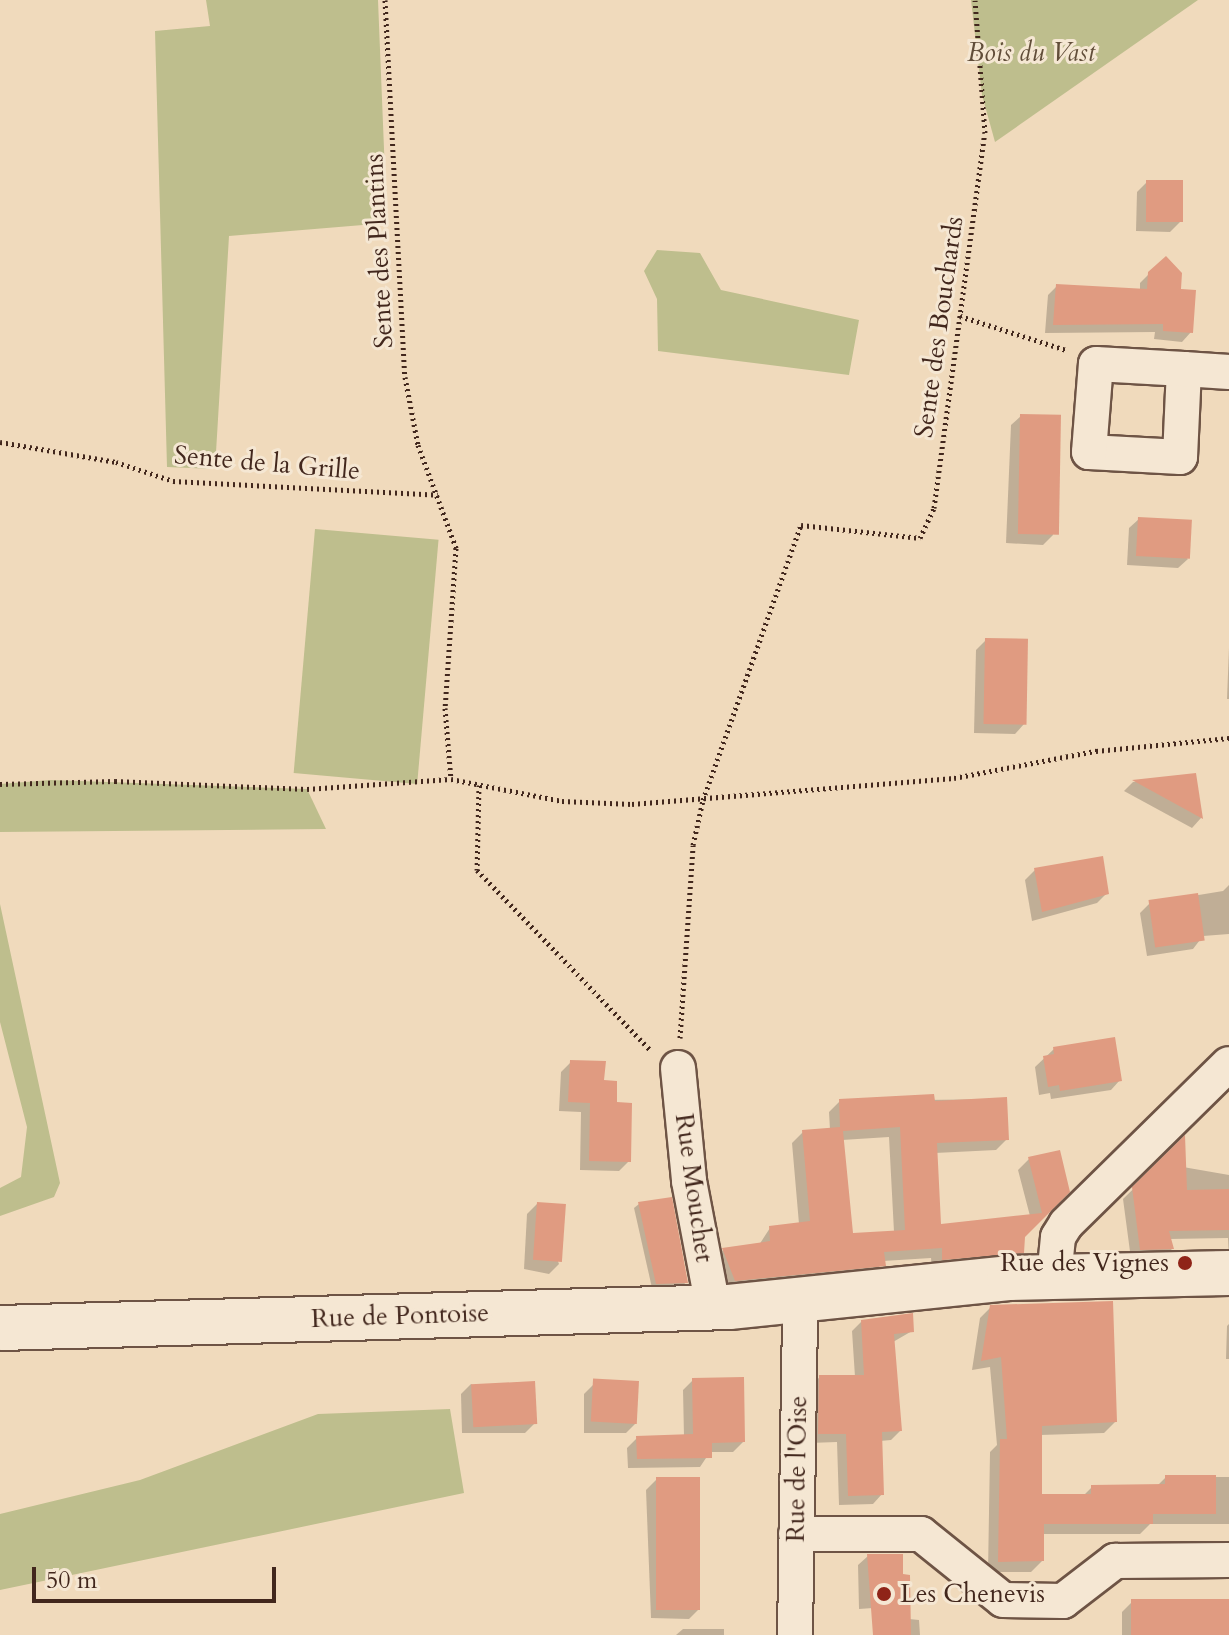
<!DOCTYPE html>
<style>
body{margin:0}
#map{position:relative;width:1229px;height:1635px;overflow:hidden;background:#f0dabc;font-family:Cardo,serif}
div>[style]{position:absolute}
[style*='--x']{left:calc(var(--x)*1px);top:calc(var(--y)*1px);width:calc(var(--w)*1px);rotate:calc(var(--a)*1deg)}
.green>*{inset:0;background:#bebe8d;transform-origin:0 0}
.shadow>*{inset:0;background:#0003}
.building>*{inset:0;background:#e09b81;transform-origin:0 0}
.path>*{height:5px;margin-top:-2.5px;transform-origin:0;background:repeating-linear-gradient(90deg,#42271d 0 2px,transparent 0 6px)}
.roads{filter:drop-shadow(2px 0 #6e5445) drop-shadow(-2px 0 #6e5445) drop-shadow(0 2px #6e5445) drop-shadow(0 -2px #6e5445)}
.street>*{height:34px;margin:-17px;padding:0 17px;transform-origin:17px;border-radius:17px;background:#f5e7d3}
.secondary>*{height:44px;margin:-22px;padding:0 22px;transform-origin:22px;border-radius:22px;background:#f5e7d3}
.dots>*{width:22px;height:22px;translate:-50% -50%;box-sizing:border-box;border:4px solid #f5e7d3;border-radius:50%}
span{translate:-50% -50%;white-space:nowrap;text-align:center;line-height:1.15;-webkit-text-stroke:6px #f5e7d3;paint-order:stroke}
.park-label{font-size:26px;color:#614d39;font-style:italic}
.street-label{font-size:26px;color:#42271d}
.poi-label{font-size:26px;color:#42271d}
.right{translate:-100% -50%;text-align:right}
.left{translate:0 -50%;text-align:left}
.scale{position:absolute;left:32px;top:1567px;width:244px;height:36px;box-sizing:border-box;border:4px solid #42271d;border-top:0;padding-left:10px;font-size:24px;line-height:28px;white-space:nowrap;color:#42271d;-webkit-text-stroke:6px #f5e7d3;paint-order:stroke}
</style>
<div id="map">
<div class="green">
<div style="clip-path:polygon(206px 0,378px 0,387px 223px,229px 236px,215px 469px,167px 467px,155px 31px,210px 26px)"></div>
<div style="clip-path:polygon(971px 0,1198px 0,995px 142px,982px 95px)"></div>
<div style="clip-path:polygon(657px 250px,700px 253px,721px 290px,859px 320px,849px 375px,658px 351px,657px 299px,644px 271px)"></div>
<div style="left:315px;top:529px;width:124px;height:245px;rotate:5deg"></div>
<div style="clip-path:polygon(51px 780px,307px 789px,326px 829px,0 832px,0 784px)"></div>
<div style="clip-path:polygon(0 904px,60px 1183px,54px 1197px,0 1216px,0 1188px,21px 1177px,27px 1127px,0 1022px)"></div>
<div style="clip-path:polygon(450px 1409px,464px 1493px,0 1590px,0 1514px,140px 1480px,318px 1414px)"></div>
</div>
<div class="shadow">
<div style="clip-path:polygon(1147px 182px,1180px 222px,1170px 232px,1136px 231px,1137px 192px)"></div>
<div style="clip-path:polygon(1165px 258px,1191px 332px,1182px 342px,1154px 339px,1155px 332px,1045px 333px,1048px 295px,1057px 286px,1140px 291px,1140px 283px)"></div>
<div style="clip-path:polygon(1021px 416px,1053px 535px,1043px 545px,1006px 543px,1011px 425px)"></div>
<div style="clip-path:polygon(1139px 519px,1188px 559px,1178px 568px,1127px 565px,1129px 528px)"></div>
<div style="clip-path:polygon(986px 640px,1024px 724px,1015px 734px,974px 733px,976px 650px)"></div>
<div style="clip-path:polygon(1229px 648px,1229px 699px,1227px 699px)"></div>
<div style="clip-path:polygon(1195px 775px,1201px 818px,1192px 828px,1124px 791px,1133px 782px)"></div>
<div style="clip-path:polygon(1035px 870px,1107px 893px,1097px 903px,1032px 921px,1025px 880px)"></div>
<div style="clip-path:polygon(1229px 885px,1229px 934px,1203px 936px,1193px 949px,1147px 956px,1140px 913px,1150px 903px,1223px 891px)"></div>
<div style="clip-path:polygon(1054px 1049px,1120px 1080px,1111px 1090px,1051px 1099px,1050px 1093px,1039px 1095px,1035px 1067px)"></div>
<div style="clip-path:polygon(571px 1062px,601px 1082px,615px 1104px,629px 1161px,619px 1171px,580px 1170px,581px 1112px,559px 1111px,561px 1072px)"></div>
<div style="clip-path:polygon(evenodd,1005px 1099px,1007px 1139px,996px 1150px,935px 1153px,939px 1226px,1030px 1216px,1018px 1170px,1029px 1159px,1068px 1192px,1023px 1237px,1022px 1252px,1011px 1263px,932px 1270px,931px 1258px,883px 1261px,873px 1276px,724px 1291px,712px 1261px,723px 1250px,759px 1245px,770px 1228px,799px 1224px,792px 1143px,803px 1132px,830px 1130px,829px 1112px,840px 1101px,1005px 1099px,889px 1137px,894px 1232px,851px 1235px,842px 1140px,889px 1137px)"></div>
<div style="clip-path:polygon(1160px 1163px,1229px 1175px,1229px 1260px,1228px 1238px,1169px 1239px,1172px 1249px,1162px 1258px,1131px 1259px,1123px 1199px)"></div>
<div style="clip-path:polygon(537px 1204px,559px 1264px,549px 1274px,524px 1269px,527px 1214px)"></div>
<div style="clip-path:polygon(639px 1204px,686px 1282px,682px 1287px,652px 1288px,634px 1208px)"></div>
<div style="clip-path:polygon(991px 1307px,1115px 1422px,1104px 1433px,1040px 1435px,1040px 1496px,1083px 1496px,1092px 1487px,1157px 1486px,1166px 1477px,1229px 1477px,1229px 1524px,1150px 1524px,1140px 1534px,1042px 1534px,1042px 1561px,1031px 1572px,988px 1572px,990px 1452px,997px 1445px,990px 1367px,972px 1370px,980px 1318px)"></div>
<div style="clip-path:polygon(862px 1321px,912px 1331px,893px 1342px,900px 1431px,891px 1440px,880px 1441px,882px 1494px,873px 1504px,839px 1505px,837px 1442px,809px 1443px,810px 1386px,820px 1377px,855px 1377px,852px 1331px)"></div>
<div style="clip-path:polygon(1229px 1324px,1229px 1359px,1226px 1359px,1227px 1326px)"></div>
<div style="clip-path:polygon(693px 1380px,743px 1442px,733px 1452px,710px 1452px,700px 1467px,628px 1468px,627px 1448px,637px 1438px,684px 1437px,683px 1390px)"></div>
<div style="clip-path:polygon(471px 1384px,535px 1423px,525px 1433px,462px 1433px,461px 1394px)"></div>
<div style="clip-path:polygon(594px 1384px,636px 1423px,626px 1433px,584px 1433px,584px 1394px)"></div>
<div style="clip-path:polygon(656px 1480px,699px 1609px,689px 1619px,651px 1618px,646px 1490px)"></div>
<div style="clip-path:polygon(868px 1556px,901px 1576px,909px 1619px,919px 1620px,920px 1635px,875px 1635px,873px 1608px,859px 1609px,858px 1565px)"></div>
<div style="clip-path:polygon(1229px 1601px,1229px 1635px,1122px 1635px,1122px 1612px,1132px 1602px)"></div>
<div style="clip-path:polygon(683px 1629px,724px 1629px,724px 1635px,676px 1635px)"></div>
</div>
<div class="building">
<div style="left:1146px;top:180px;width:37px;height:42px"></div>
<div style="clip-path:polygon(1166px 256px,1182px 273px,1181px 289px,1196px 290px,1193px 333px,1163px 331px,1163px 324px,1053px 325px,1056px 284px,1147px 289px,1148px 272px)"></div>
<div style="left:1020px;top:414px;width:41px;height:120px;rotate:1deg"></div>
<div style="left:1138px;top:517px;width:54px;height:39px;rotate:3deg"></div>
<div style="left:985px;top:638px;width:43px;height:86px;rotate:1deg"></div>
<div style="clip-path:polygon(1196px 773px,1203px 819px,1132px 780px)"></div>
<div style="clip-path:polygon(1103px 856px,1109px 894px,1042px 912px,1034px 868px)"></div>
<div style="left:1198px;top:893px;width:48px;height:50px;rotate:82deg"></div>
<div style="clip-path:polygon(1115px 1037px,1122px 1081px,1060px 1091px,1059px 1085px,1048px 1087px,1043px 1056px,1054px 1054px,1053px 1047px)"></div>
<div style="clip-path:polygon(570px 1060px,606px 1061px,604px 1080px,617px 1081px,617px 1102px,632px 1103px,631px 1162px,589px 1161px,590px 1103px,568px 1102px)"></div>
<div style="clip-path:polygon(evenodd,934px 1094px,935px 1101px,1007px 1097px,1009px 1140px,937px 1143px,941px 1224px,1042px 1213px,1028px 1157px,1060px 1150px,1070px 1192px,1025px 1237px,1024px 1253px,942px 1260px,942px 1248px,884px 1252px,886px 1266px,735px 1281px,722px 1248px,770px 1241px,769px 1226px,810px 1221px,802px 1130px,840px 1127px,839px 1099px,934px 1094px,900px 1127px,905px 1230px,853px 1233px,843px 1131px,900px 1127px)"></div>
<div style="clip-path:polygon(1185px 1135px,1187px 1190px,1229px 1189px,1229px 1230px,1169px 1231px,1174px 1249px,1140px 1250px,1132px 1187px)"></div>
<div style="clip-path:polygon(672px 1197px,688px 1283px,656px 1284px,638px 1202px)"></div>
<div style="left:537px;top:1202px;width:29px;height:58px;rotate:4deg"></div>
<div style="clip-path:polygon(1113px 1301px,1117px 1422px,1042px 1426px,1042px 1494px,1091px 1494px,1091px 1485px,1165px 1484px,1165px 1475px,1216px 1475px,1216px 1514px,1153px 1514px,1153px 1524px,1044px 1524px,1044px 1561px,998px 1562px,1000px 1439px,1007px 1439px,1001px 1357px,981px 1361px,990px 1305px)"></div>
<div style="clip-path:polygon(913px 1313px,914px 1332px,894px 1334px,902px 1431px,882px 1432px,884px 1495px,848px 1496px,846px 1434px,818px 1434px,819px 1375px,864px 1375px,861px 1320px)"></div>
<div style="clip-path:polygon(744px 1377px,745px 1442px,712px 1443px,712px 1458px,637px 1459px,636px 1436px,693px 1434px,692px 1378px)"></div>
<div style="left:535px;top:1381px;width:43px;height:64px;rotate:87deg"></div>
<div style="left:639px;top:1381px;width:43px;height:46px;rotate:93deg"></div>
<div style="left:700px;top:1477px;width:133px;height:44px;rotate:90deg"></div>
<div style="clip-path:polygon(867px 1554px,903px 1554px,903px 1574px,910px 1575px,911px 1635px,873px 1635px)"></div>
<div style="left:1229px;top:1599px;width:36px;height:98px;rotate:90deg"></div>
</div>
<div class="path">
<div style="--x:385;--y:0;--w:378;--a:87"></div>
<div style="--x:405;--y:377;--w:69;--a:79.2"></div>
<div style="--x:418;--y:445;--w:110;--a:69.7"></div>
<div style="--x:456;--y:548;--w:160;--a:93.9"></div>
<div style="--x:445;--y:708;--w:71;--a:85.2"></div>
<div style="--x:960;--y:316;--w:111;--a:17.8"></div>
<div style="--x:0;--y:442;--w:118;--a:9.8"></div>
<div style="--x:116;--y:462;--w:60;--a:18.4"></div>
<div style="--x:173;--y:481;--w:265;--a:3"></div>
<div style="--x:0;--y:784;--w:115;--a:-1.5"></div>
<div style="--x:115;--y:781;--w:192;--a:2.4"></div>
<div style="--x:307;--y:789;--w:144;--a:-4"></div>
<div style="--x:451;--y:779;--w:113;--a:11.2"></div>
<div style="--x:562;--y:801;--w:70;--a:2.5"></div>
<div style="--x:632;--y:804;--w:323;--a:-4.6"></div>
<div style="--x:954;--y:778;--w:145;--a:-10.8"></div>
<div style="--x:1096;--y:751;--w:134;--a:-5.6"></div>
<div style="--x:479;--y:785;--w:85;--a:91.3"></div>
<div style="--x:477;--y:870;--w:251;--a:46.1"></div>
<div style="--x:680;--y:1038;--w:193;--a:-86.1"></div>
<div style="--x:693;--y:845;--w:46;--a:-77.5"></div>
<div style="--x:703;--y:800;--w:292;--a:-70.4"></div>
<div style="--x:801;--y:525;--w:120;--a:6.2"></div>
<div style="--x:920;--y:538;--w:33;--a:-65"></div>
<div style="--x:934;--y:508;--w:378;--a:-82.3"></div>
<div style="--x:985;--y:133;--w:133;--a:-94.3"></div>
</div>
<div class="roads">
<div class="street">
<div style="--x:1184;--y:369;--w:88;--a:92.6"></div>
<div style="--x:1180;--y:457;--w:91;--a:-176.9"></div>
<div style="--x:1089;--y:452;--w:88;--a:-85.5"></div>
<div style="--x:1096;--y:364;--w:88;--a:3.3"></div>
<div style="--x:1184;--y:369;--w:45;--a:3.8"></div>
<div style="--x:678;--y:1068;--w:114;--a:84.4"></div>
<div style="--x:689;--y:1181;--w:128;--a:79.2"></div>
<div style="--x:1054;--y:1278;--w:41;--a:-84.4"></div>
<div style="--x:1058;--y:1237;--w:15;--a:-58"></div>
<div style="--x:1066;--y:1224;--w:228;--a:-44.5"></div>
<div style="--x:796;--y:1534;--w:125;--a:0"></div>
<div style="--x:921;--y:1534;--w:105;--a:38.8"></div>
<div style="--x:1003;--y:1600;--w:60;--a:1"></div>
<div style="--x:1063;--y:1601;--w:66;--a:-37.6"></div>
<div style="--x:1115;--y:1561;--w:114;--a:-0.5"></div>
<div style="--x:795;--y:1635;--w:332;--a:-89.1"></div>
</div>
<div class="secondary">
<div style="--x:0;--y:1328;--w:729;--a:-1.65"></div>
<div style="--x:729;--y:1307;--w:281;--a:-5.9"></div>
<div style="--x:1009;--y:1278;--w:220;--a:-1.3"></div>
</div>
</div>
<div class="dots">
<div style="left:1185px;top:1263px;background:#8f2418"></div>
<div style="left:884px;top:1594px;background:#8f2418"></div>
</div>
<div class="park-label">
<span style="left:1031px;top:53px">Bois du Vast</span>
</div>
<div class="street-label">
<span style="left:379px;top:251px;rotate:-93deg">Sente des Plantins</span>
<span style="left:939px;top:327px;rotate:-82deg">Sente des Bouchards</span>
<span style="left:267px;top:463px;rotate:5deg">Sente de la Grille</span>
<span style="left:694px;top:1188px;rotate:82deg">Rue Mouchet</span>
<span style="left:400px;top:1316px;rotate:-2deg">Rue de Pontoise</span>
<span style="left:797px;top:1469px;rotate:-89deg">Rue de l'Oise</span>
</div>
<div class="poi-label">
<span class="right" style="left:1169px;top:1263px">Rue des Vignes</span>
<span class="left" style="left:900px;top:1594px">Les Chenevis</span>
</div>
<div class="scale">50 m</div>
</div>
